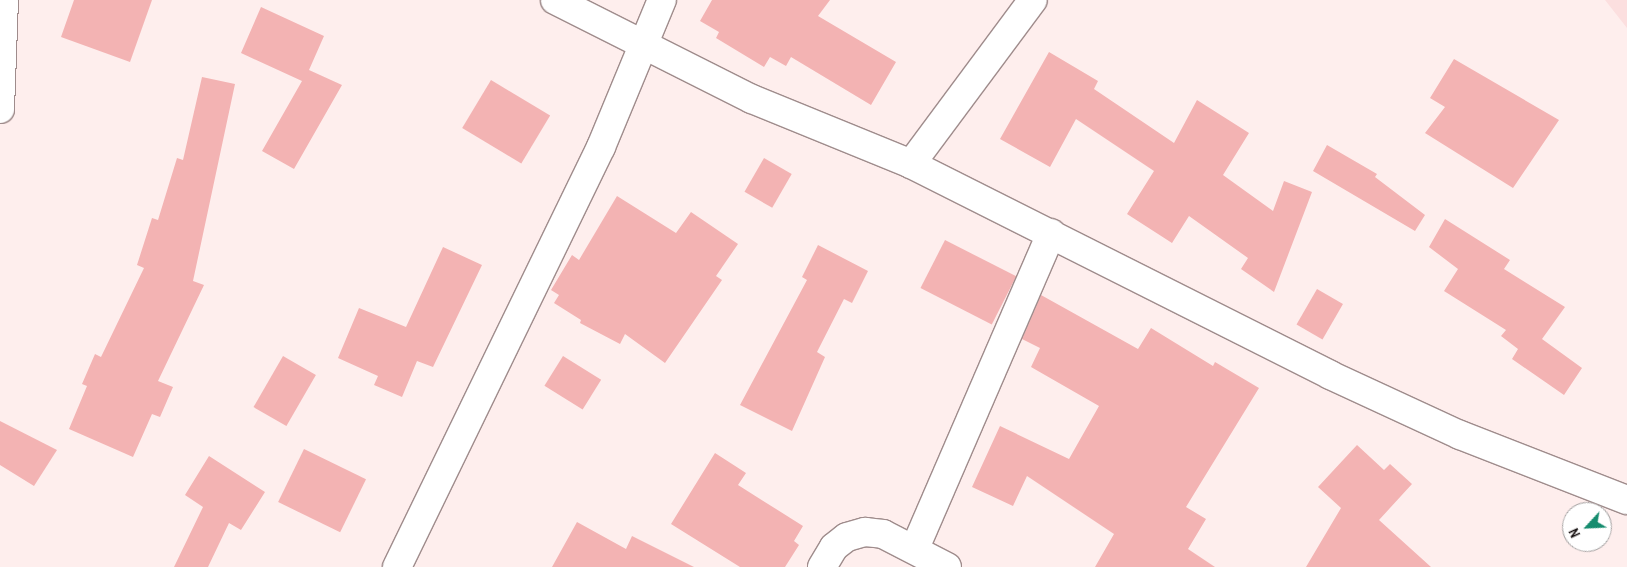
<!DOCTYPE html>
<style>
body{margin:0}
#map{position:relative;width:1627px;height:567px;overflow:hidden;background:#feeeed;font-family:"Archivo Narrow",sans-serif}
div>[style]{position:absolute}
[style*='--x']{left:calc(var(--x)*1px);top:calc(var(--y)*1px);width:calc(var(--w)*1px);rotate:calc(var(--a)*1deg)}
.built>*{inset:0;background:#fcdfdf}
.building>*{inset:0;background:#f3b3b3;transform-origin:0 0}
.roads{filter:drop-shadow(1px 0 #9f8c8c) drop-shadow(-1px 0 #9f8c8c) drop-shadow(0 1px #9f8c8c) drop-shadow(0 -1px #9f8c8c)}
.street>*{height:28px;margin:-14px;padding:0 14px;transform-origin:14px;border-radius:14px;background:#fff}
span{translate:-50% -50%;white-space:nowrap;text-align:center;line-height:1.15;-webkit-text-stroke:4.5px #fff;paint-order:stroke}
.north{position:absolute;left:1562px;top:502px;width:50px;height:50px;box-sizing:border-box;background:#fff;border:1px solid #a3a0a0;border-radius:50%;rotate:245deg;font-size:14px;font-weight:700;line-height:20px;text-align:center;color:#181212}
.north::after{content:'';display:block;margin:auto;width:18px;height:22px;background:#158c6e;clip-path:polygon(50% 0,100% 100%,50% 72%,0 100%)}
</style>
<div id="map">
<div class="built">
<div style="clip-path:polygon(1605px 0,1627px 0,1627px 28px)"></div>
</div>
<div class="building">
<div style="clip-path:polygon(74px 0,152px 0,130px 62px,61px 37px)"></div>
<div style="clip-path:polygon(712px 0,830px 0,818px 16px,896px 62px,871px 105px,791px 57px,786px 66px,770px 57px,764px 67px,716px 38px,719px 32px,700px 21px)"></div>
<div style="clip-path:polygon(261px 7px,324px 36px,309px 70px,342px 85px,294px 169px,262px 151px,302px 81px,241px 53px)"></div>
<div style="clip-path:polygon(1049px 52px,1098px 81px,1094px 89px,1174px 143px,1197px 100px,1249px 133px,1223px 175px,1273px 211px,1284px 181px,1312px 192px,1274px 292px,1241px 269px,1248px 258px,1189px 216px,1172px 243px,1127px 214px,1154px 171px,1076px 119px,1050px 167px,1000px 139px)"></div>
<div style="clip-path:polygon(1454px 59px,1559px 120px,1513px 188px,1425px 133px,1445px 107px,1430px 98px)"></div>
<div style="clip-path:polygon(202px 77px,235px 84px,193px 281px,204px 285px,158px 381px,173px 387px,160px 417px,152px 414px,133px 457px,69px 429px,87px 386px,82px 384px,95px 354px,101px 357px,144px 268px,137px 265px,152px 218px,158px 220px,177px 158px,183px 160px)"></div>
<div style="left:491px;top:80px;width:69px;height:56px;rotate:31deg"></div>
<div style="clip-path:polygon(1327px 145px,1377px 174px,1375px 177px,1425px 215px,1415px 231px,1313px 171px)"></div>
<div style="left:764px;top:158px;width:32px;height:39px;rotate:30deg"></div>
<div style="clip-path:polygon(617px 196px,676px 233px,691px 212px,738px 244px,716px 276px,722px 280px,665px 363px,625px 334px,620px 344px,580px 323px,581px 320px,554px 303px,559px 295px,551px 290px,572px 255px,579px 260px)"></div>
<div style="clip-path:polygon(1445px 219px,1510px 260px,1504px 269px,1565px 307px,1542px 339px,1582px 368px,1564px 395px,1512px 359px,1518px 349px,1501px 336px,1506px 330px,1444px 291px,1458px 269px,1429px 247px)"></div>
<div style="left:945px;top:240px;width:80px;height:54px;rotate:27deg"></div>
<div style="clip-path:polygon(818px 245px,868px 271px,852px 303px,844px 299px,817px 352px,825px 357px,792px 431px,740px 405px,807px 280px,802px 277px)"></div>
<div style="clip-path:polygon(443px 247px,482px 265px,433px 367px,417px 361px,402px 397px,374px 385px,378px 376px,338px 358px,359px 308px,406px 327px)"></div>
<div style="left:1317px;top:289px;width:30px;height:41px;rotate:30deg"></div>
<div style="clip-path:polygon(1041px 295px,1138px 349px,1151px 328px,1213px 366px,1215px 362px,1259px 388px,1186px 507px,1206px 519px,1188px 549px,1215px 567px,1095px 567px,1114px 534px,1027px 476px,1013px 506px,972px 487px,1000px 426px,1069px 459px,1099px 406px,1031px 367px,1040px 348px,1022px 339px)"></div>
<div style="left:283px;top:356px;width:38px;height:59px;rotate:30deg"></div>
<div style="left:563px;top:356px;width:45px;height:35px;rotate:32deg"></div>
<div style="clip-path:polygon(0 421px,57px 450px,34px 486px,0 465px)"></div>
<div style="clip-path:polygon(1357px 445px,1384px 470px,1390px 464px,1412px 484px,1379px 520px,1431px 567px,1306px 567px,1341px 508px,1318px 487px)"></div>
<div style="left:304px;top:449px;width:69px;height:59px;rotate:26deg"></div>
<div style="clip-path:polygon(715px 453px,746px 473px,738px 485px,803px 526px,794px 541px,799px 545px,785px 567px,740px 567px,671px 524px)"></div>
<div style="clip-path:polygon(209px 456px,265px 492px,241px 530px,229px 523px,208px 567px,174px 567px,203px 507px,185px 495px)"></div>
<div style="clip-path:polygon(577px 522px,626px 549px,632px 536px,694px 567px,552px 567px)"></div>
</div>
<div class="roads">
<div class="street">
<div style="--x:555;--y:0;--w:220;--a:26.7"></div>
<div style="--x:752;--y:99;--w:172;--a:22.2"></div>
<div style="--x:911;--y:164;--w:469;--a:26.7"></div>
<div style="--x:1330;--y:375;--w:143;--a:24.8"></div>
<div style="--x:1460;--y:435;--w:179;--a:21.3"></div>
<div style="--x:0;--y:109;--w:109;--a:-87.9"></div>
<div style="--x:911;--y:164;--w:204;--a:-53.4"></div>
<div style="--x:915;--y:548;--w:343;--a:-66.6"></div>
<div style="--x:397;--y:567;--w:467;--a:-64.1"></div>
<div style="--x:601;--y:147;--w:159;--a:-67.5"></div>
<div style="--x:822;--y:567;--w:23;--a:-59"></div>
<div style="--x:834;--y:547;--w:16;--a:-38"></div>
<div style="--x:847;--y:537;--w:19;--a:-16"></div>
<div style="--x:865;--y:532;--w:18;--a:6"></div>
<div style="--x:883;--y:534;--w:72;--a:27.3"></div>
</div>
</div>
<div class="north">N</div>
</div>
